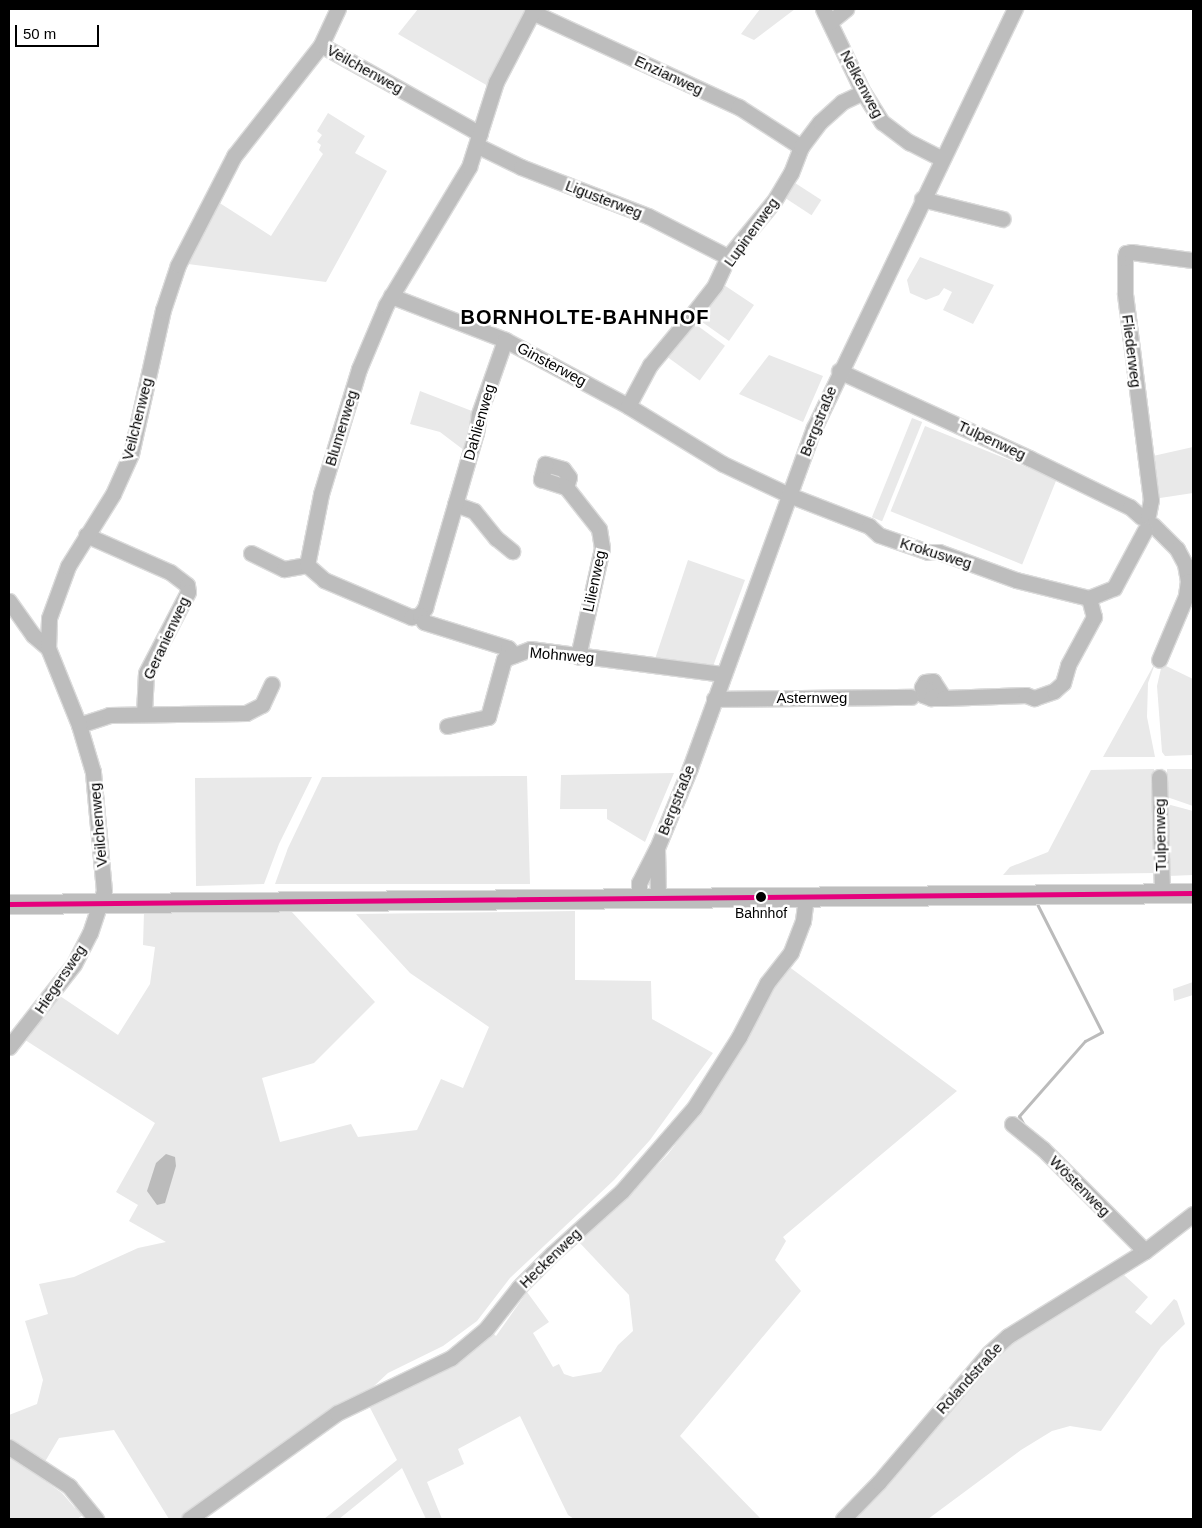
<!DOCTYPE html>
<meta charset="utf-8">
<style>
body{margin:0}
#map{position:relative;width:1202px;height:1528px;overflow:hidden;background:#fff;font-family:Arial,sans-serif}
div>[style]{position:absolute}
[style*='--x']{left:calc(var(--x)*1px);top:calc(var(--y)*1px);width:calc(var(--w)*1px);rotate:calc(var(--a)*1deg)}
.green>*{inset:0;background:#e9e9e9;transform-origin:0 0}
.water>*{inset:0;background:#bbb}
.stream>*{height:3px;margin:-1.5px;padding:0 1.5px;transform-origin:1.5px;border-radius:1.5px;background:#bbb}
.roads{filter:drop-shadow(1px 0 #dbdbdb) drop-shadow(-1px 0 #dbdbdb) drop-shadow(0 1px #dbdbdb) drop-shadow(0 -1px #dbdbdb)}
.minor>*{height:15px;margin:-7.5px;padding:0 7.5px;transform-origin:7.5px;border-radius:7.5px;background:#bdbdbd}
.major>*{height:19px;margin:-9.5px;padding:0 9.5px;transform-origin:9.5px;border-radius:9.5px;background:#bdbdbd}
.bus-1>*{height:5px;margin:-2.5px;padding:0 2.5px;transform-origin:2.5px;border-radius:2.5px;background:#e5007d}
.dots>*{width:14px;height:14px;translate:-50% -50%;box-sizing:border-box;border:2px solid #fff;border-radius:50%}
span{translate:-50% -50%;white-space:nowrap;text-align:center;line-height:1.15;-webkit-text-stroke:5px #fff;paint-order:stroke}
.bus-label{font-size:14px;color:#000}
.street-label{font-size:15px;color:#000}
.district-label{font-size:20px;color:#000;font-weight:700;letter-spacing:1px}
.frame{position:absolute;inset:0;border:10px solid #000;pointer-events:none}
.scale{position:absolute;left:15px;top:25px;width:84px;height:22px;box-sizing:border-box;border:2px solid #000;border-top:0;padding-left:6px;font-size:15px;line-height:18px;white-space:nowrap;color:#000;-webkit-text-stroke:4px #fff;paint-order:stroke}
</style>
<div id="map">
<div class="green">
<div style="clip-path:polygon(418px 9px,530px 9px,488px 86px,398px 34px)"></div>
<div style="clip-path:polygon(760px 9px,795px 9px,754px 40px,741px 34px)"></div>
<div style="clip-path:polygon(328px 113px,365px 136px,355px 153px,387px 171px,326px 282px,188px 264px,184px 260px,215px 200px,271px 236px,323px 154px,319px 150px,321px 145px,317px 142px,322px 135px,317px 131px)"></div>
<div style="left:792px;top:181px;width:35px;height:18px;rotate:33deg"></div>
<div style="clip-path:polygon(920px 257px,994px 285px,973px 324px,943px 310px,952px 292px,944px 288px,939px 295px,926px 300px,910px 293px,907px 280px)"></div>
<div style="clip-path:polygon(724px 285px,754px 305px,729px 341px,695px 317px,718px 286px)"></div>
<div style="left:691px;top:321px;width:42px;height:43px;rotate:36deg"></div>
<div style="clip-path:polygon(769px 355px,823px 376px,803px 422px,739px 394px)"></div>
<div style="clip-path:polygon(420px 391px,472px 411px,465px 451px,440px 432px,410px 424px)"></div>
<div style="left:912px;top:418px;width:11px;height:107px;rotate:22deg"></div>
<div style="left:925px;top:426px;width:142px;height:92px;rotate:22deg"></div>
<div style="clip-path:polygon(1193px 447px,1193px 493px,1160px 498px,1153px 456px)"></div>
<div style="clip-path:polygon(688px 560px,745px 580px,712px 669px,654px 662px)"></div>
<div style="clip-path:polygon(1156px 661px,1148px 683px,1147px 717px,1155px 757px,1103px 757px)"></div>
<div style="clip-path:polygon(1162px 664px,1193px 679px,1193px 755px,1165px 756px,1162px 752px,1157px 686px)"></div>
<div style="clip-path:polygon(1154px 769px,1157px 873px,1003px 875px,1010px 867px,1048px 852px,1091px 770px)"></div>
<div style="clip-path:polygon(1167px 769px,1193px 769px,1193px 806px,1167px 797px)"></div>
<div style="clip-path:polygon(674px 773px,645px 842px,607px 819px,607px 809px,560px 809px,561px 775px)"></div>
<div style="clip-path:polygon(527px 776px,530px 884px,275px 884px,288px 848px,322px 777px)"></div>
<div style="clip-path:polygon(312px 777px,279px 844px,264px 884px,196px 886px,195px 778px)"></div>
<div style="clip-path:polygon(1167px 804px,1193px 811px,1193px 875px,1168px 876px)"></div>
<div style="clip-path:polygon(291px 911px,375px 1002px,314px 1063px,262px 1078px,280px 1142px,351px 1124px,358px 1137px,417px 1130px,441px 1079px,463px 1088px,489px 1027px,410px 973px,356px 914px,575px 911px,575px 980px,651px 981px,652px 1019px,713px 1053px,650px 1140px,614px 1180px,510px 1278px,477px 1321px,443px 1346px,388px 1373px,373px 1387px,335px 1408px,182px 1519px,169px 1519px,114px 1430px,59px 1438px,43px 1465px,9px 1440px,9px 1415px,37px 1404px,43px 1380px,25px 1321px,48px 1314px,39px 1284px,74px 1277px,138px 1248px,166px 1242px,129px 1221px,138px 1205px,116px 1192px,155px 1123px,22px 1038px,60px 996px,118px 1035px,150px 984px,155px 947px,143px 945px,144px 912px)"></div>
<div style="clip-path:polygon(788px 966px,957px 1091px,783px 1237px,786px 1241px,775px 1260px,801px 1291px,680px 1436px,761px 1519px,574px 1519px,568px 1515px,520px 1416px,458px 1449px,464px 1464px,427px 1482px,442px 1519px,426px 1519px,402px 1468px,339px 1519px,324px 1519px,397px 1460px,367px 1402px,493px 1333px,496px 1336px,527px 1292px,549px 1322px,533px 1333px,553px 1367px,559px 1364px,564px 1374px,573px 1377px,601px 1372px,618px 1345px,633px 1331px,629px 1295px,578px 1241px,627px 1197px,668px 1154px,702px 1109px)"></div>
<div style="clip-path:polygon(1193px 982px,1193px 995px,1174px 1001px,1173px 989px)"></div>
<div style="clip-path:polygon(1124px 1275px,1148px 1297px,1135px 1312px,1151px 1325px,1174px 1299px,1177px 1301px,1185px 1324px,1161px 1347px,1101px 1431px,1070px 1426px,1052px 1431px,1021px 1450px,928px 1519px,853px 1519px,890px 1483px,995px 1358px,1013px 1342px)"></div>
<div style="clip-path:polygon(9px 1455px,62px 1493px,75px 1508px,79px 1505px,86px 1513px,77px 1519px,9px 1519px)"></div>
</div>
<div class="water">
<div style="clip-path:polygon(166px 1154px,175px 1157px,176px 1166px,165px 1203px,157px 1205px,147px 1191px,156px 1163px)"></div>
</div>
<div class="stream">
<div style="--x:1024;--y:1125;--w:10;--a:-119"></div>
<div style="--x:1019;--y:1116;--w:100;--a:-48.7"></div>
<div style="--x:1085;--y:1041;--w:19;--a:-28"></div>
<div style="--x:1102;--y:1032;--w:146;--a:-116.9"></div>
<div style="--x:1110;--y:1206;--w:51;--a:45"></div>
</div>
<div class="roads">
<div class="minor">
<div style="--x:823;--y:9;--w:92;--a:64.3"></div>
<div style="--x:863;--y:92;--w:36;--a:58"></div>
<div style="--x:882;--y:122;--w:34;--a:37"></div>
<div style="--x:909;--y:142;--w:37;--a:27"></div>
<div style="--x:532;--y:12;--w:228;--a:24.7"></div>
<div style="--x:739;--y:107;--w:74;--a:32.8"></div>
<div style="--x:830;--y:22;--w:21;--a:-39"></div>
<div style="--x:321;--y:45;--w:182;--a:29.2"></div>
<div style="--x:478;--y:146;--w:48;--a:26"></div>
<div style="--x:521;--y:167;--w:136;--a:21.1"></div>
<div style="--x:648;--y:216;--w:90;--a:27.1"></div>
<div style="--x:922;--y:199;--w:83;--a:13.9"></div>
<div style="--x:391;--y:296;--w:122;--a:21.1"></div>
<div style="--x:505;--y:340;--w:140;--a:28.2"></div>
<div style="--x:628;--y:406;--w:111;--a:31.4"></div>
<div style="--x:723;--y:464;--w:73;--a:25.2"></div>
<div style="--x:789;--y:495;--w:86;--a:21.2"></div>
<div style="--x:869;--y:526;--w:13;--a:42"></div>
<div style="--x:879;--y:535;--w:52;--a:19.1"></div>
<div style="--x:928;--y:552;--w:11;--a:0"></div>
<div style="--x:939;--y:552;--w:82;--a:20"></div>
<div style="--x:1016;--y:580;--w:75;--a:13.9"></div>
<div style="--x:839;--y:371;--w:209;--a:24.6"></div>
<div style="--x:1029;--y:458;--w:112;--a:25.9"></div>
<div style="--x:1130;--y:507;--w:15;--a:42"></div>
<div style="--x:628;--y:406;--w:47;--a:-61.8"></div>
<div style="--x:650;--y:365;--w:70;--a:-50.2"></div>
<div style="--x:695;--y:311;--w:33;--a:-52"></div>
<div style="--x:715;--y:285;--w:31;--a:-65"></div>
<div style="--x:728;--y:257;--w:72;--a:-50.6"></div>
<div style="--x:774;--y:201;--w:33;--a:-59"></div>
<div style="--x:791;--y:173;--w:28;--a:-69"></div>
<div style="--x:801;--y:147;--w:31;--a:-53"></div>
<div style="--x:820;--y:122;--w:30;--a:-42"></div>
<div style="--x:842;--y:102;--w:23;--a:-25"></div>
<div style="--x:566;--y:487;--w:10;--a:-73"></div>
<div style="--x:569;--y:477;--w:10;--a:-127"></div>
<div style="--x:563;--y:469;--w:19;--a:-164"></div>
<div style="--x:545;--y:464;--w:16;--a:105"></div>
<div style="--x:541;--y:479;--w:26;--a:18"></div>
<div style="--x:566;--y:487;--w:53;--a:51.8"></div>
<div style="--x:599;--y:529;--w:19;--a:81"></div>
<div style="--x:602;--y:548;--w:111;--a:102.5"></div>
<div style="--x:455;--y:504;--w:20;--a:20"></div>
<div style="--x:474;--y:511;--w:35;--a:51"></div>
<div style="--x:496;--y:538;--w:21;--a:39"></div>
<div style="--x:1148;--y:515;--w:15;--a:-79"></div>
<div style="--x:1151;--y:500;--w:209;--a:-97.2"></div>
<div style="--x:1125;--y:293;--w:35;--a:-90"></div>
<div style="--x:1125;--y:258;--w:5;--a:-79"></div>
<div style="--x:1126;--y:253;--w:5;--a:-11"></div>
<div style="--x:1131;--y:252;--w:62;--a:7.5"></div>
<div style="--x:1153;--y:525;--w:34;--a:45"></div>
<div style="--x:1177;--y:549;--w:17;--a:62"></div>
<div style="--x:1185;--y:564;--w:17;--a:80"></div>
<div style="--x:1188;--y:581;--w:15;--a:98"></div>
<div style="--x:1186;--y:596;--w:69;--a:112.9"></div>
<div style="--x:86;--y:535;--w:92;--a:23.8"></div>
<div style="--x:170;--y:572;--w:21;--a:37"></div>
<div style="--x:187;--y:585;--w:7;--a:82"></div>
<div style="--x:188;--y:592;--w:91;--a:117.4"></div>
<div style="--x:146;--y:673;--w:41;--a:92.8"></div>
<div style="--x:251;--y:553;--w:37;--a:26"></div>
<div style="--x:284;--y:569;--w:23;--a:-10"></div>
<div style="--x:307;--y:565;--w:23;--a:41"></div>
<div style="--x:324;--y:580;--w:95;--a:23"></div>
<div style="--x:411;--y:617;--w:9;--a:-13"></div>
<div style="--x:307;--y:565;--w:72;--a:-78.8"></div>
<div style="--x:321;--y:494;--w:131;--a:-73.1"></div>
<div style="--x:359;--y:369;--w:69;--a:-67.1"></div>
<div style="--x:386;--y:305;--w:161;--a:-59"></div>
<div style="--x:469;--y:167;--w:89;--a:-72.4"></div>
<div style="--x:496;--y:82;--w:82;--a:-62.5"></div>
<div style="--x:9;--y:601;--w:42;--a:54.8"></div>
<div style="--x:33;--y:635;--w:20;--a:41"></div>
<div style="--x:420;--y:615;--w:9;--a:-54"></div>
<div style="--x:425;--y:608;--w:182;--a:-73.8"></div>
<div style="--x:476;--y:433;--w:19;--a:-81"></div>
<div style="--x:479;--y:414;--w:78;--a:-70.6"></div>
<div style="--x:420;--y:615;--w:8;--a:60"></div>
<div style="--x:424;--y:622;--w:88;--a:17.2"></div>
<div style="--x:508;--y:648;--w:9;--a:49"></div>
<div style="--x:944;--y:698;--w:20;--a:-123"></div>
<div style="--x:933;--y:681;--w:8;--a:173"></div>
<div style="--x:925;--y:682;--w:6;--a:121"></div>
<div style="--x:922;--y:687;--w:8;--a:83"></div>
<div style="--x:923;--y:695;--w:9;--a:21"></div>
<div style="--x:931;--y:698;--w:13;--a:0"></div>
<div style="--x:944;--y:698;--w:82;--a:-2.1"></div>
<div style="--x:1026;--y:695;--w:9;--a:21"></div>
<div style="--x:1034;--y:698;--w:21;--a:-19"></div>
<div style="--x:1054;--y:691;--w:12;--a:-42"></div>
<div style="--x:1063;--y:683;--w:19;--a:-74"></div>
<div style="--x:1068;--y:665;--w:55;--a:-61.6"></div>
<div style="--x:1094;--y:617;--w:20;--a:-105"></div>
<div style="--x:1089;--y:598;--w:27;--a:-22"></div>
<div style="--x:1114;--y:588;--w:66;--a:-61.9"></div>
<div style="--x:714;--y:699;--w:197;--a:-0.6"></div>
<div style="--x:79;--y:725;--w:32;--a:-18"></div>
<div style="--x:109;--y:715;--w:137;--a:-0.8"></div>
<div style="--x:246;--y:713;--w:18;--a:-27"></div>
<div style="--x:262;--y:705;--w:23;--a:-65"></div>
<div style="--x:447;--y:726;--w:42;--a:-12.4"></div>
<div style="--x:488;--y:717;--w:60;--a:-74.6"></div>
<div style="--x:504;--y:659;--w:28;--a:-21"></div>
<div style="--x:530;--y:649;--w:195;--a:7.4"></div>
<div style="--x:1159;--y:777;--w:117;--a:88.5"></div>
<div style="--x:657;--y:849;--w:49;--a:88.8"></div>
<div style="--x:639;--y:899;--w:16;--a:-90"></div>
<div style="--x:639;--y:883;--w:39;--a:-63"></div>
<div style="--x:657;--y:848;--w:87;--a:-67.6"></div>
<div style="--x:690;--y:768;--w:362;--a:-70"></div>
<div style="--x:814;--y:428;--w:465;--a:-64.4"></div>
<div style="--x:9;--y:1047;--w:105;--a:-51.9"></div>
<div style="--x:74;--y:964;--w:35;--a:-63"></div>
<div style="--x:90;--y:933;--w:44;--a:-71.6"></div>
<div style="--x:104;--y:891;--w:120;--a:-95.3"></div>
<div style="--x:93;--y:772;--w:49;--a:-106.6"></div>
<div style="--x:79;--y:725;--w:83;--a:-111.9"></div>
<div style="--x:48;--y:648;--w:30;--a:-88"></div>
<div style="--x:49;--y:618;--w:55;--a:-69.9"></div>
<div style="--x:68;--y:566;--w:85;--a:-58"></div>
<div style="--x:113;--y:494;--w:44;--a:-65.8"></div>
<div style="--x:131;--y:454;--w:148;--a:-77.5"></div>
<div style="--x:163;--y:310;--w:47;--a:-71.6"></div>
<div style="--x:178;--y:265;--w:123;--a:-62.8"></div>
<div style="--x:234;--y:156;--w:141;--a:-51.9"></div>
<div style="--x:321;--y:45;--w:40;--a:-65"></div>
<div style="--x:1012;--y:1124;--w:40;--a:39"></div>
<div style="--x:1043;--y:1149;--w:144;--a:45"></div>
<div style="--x:9;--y:1447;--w:72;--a:33"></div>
<div style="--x:69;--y:1486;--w:43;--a:50.7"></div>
<div style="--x:189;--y:1519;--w:182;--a:-35.6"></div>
<div style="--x:337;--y:1413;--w:127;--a:-25.8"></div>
<div style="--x:451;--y:1358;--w:45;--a:-39.6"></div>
<div style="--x:486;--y:1329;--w:53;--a:-51.8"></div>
<div style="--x:519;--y:1287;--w:47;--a:-45"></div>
<div style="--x:552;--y:1254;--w:94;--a:-42"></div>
<div style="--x:622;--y:1191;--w:110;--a:-49.1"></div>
<div style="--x:694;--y:1108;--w:84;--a:-57.6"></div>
<div style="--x:739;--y:1037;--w:61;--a:-62.6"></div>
<div style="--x:767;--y:983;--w:39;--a:-52"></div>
<div style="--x:791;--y:952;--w:33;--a:-69"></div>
<div style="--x:803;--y:921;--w:24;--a:-83"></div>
<div style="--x:843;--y:1519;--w:52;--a:-45.8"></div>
<div style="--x:879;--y:1482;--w:170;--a:-49.5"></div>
<div style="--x:989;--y:1353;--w:25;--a:-42"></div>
<div style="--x:1008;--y:1336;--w:161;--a:-31.8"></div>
<div style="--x:1145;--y:1251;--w:61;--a:-37.6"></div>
</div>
<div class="major">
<div style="--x:9;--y:904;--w:1184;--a:-0.53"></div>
</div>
</div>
<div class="bus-1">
<div style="--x:9;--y:904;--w:1184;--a:-0.53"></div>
</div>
<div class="dots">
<div style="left:761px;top:897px;background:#000"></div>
</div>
<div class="bus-label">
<span style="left:761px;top:913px">Bahnhof</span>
</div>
<div class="street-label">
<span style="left:365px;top:69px;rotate:29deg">Veilchenweg</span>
<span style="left:669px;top:75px;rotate:25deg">Enzianweg</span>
<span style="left:862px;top:84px;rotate:62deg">Nelkenweg</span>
<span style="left:604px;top:199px;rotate:21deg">Ligusterweg</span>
<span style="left:751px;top:232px;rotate:-54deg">Lupinenweg</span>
<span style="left:1132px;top:351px;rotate:83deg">Fliederweg</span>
<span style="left:552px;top:364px;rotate:28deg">Ginsterweg</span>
<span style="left:137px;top:419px;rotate:-76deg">Veilchenweg</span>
<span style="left:818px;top:421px;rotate:-68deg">Bergstraße</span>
<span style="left:479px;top:422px;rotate:-74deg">Dahlienweg</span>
<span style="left:341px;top:428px;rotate:-73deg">Blumenweg</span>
<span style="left:992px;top:440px;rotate:25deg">Tulpenweg</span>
<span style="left:936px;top:553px;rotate:17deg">Krokusweg</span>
<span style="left:594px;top:581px;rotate:-78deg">Lilienweg</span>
<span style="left:166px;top:638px;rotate:-65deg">Geranienweg</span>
<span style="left:562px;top:655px;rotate:5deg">Mohnweg</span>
<span style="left:812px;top:698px">Asternweg</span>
<span style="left:676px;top:800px;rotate:-68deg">Bergstraße</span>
<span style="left:98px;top:825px;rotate:-95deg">Veilchenweg</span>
<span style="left:1160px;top:835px;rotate:-91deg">Tulpenweg</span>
<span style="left:60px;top:979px;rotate:-56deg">Hiegersweg</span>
<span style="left:1080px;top:1186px;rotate:45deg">Wöstenweg</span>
<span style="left:550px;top:1258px;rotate:-44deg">Heckenweg</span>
<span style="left:969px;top:1378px;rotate:-48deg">Rolandstraße</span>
</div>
<div class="district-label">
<span style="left:585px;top:317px">BORNHOLTE-BAHNHOF</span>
</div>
<div class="frame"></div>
<div class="scale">50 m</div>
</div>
